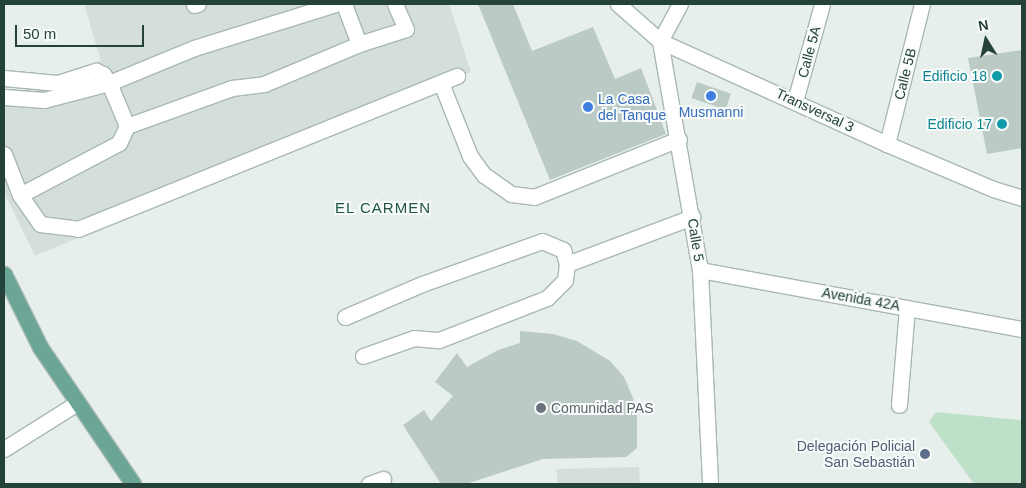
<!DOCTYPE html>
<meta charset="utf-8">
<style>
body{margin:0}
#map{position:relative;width:1026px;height:488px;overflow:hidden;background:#e6efeb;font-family:Helvetica,sans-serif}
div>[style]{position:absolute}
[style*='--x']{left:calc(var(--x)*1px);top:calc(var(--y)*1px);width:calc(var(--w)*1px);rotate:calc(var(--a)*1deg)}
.built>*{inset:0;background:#d4dfda}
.green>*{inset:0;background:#bfe0c8}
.building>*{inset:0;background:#bbcac4;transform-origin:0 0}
.roads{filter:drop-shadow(1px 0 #a8b8b2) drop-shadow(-1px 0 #a8b8b2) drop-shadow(0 1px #a8b8b2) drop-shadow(0 -1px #a8b8b2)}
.minor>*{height:15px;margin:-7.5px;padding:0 7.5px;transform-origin:7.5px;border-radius:7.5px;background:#fff}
.major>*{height:15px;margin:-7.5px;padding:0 7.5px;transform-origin:7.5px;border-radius:7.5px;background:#6aa596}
.dots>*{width:14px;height:14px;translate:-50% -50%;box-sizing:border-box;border:2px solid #f7fbf9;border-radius:50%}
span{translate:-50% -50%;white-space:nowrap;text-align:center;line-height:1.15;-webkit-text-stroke:4px #f7fbf9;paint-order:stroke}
.street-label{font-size:14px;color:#24423a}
.culture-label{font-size:14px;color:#0d838f}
.right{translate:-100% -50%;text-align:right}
.shop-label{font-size:14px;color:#366cbe}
.left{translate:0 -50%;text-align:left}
.worship-label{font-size:14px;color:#5b616d}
.service-label{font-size:14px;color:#4e5e75}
.neighbourhood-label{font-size:15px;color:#1f5548;letter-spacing:1px}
.frame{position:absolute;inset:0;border:5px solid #24423a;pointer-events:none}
.north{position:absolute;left:961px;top:15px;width:50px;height:50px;-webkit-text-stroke:4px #f7fbf9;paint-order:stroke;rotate:350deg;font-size:14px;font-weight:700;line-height:20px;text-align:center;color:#24423a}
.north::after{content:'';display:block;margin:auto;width:18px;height:22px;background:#24423a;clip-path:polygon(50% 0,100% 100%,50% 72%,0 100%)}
.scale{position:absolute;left:15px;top:25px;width:129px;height:22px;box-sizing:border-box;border:2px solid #24423a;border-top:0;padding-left:6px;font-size:15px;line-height:18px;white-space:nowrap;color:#24423a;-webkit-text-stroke:4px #f7fbf9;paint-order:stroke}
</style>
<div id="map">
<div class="built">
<div style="clip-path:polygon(84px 4px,449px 4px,471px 72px,35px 256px,4px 192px,4px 97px,101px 61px)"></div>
<div style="clip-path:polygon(639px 467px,640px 484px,558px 484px,556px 469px)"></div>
</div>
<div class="green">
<div style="clip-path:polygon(936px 412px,1022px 420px,1022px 484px,974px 484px,929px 422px)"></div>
</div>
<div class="building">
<div style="clip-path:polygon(478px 4px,513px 4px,532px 51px,593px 27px,615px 79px,641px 68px,666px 134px,550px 180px)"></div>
<div style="clip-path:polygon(1022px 50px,1022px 148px,987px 154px,968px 58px)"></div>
<div style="left:697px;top:82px;width:36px;height:17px;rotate:19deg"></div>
<div style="clip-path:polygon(520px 331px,553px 334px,577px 341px,610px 361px,624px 377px,633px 398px,637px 411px,637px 448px,626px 457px,543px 459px,466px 484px,441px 484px,403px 425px,424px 410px,431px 421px,453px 396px,435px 382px,457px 353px,467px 367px,498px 350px,520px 343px)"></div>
</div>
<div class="roads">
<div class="minor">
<div style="--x:618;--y:4;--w:56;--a:41.4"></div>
<div style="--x:660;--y:41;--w:249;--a:24.4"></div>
<div style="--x:887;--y:144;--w:115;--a:23"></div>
<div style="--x:993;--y:189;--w:30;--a:17"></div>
<div style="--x:680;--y:4;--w:42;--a:118.4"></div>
<div style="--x:660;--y:41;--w:232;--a:80.1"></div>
<div style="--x:700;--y:270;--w:214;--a:87.3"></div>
<div style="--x:194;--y:5;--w:4;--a:-14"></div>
<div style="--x:359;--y:44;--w:49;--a:-17.7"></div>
<div style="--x:406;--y:29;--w:27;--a:-114"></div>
<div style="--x:4;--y:78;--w:54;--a:5.3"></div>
<div style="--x:58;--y:83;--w:40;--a:-18"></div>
<div style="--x:96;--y:71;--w:8;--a:23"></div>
<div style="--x:103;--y:74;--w:11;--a:56"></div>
<div style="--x:109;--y:83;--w:47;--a:67.3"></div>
<div style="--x:127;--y:126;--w:112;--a:-19.9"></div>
<div style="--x:232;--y:88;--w:32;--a:-7"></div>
<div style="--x:264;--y:84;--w:103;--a:-22.8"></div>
<div style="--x:359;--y:44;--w:43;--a:-110.6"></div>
<div style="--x:441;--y:83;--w:79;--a:68.3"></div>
<div style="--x:470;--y:156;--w:24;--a:54"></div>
<div style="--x:484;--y:175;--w:33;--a:35"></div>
<div style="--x:511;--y:194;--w:23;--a:7"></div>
<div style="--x:534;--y:197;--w:156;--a:-21.8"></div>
<div style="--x:4;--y:97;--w:40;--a:4.3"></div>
<div style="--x:44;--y:100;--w:67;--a:-14.7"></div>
<div style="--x:109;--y:83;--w:92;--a:-22.4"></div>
<div style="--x:194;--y:48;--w:148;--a:-17.3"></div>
<div style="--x:795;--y:101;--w:101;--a:-74.4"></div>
<div style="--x:887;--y:144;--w:144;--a:-76"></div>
<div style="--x:4;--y:154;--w:44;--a:68.7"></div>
<div style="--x:20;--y:195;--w:35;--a:55"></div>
<div style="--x:40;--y:224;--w:38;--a:7"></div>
<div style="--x:78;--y:229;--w:409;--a:-22"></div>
<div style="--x:20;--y:195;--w:112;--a:-27.7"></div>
<div style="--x:119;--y:143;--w:19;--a:-65"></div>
<div style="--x:700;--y:270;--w:327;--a:10.4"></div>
<div style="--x:345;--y:317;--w:84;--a:-23.2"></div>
<div style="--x:422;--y:284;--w:127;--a:-19.7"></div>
<div style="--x:542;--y:241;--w:23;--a:23"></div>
<div style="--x:563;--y:250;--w:15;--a:74"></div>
<div style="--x:363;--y:356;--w:54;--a:-19.4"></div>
<div style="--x:414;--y:338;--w:25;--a:5"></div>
<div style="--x:439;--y:340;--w:116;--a:-21.3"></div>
<div style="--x:547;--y:298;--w:25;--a:-45"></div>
<div style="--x:565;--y:280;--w:16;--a:-83"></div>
<div style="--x:567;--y:264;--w:134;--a:-20.6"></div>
<div style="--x:899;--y:405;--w:97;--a:-85.3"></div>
<div style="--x:4;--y:449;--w:86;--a:-32.2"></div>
<div style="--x:369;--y:484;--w:15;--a:-20"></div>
</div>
<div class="major">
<div style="--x:4;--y:274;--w:81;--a:63.7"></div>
<div style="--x:40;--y:347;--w:166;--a:55.8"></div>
</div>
</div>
<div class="dots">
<div style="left:997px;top:76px;background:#0f9aa8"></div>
<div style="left:711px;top:96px;background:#3f7fe0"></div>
<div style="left:588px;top:107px;background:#3f7fe0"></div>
<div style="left:1002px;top:124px;background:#0f9aa8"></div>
<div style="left:541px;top:408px;background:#6b7280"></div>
<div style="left:925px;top:454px;background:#5c6f8a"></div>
</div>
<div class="street-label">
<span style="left:809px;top:52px;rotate:-75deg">Calle 5A</span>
<span style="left:905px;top:74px;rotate:-76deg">Calle 5B</span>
<span style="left:815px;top:110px;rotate:25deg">Transversal 3</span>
<span style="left:696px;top:240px;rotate:81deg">Calle 5</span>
<span style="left:861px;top:299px;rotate:10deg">Avenida 42A</span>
</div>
<div class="culture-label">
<span class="right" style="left:987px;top:76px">Edificio 18</span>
<span class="right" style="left:992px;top:124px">Edificio 17</span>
</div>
<div class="shop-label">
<span class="left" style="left:598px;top:107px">La Casa<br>del Tanque</span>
<span style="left:711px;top:112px">Musmanni</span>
</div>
<div class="worship-label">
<span class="left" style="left:551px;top:408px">Comunidad PAS</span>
</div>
<div class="service-label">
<span class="right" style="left:915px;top:454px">Delegación Policial<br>San Sebastián</span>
</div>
<div class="neighbourhood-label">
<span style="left:383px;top:208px">EL CARMEN</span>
</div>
<div class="frame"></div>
<div class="north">N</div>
<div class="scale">50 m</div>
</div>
